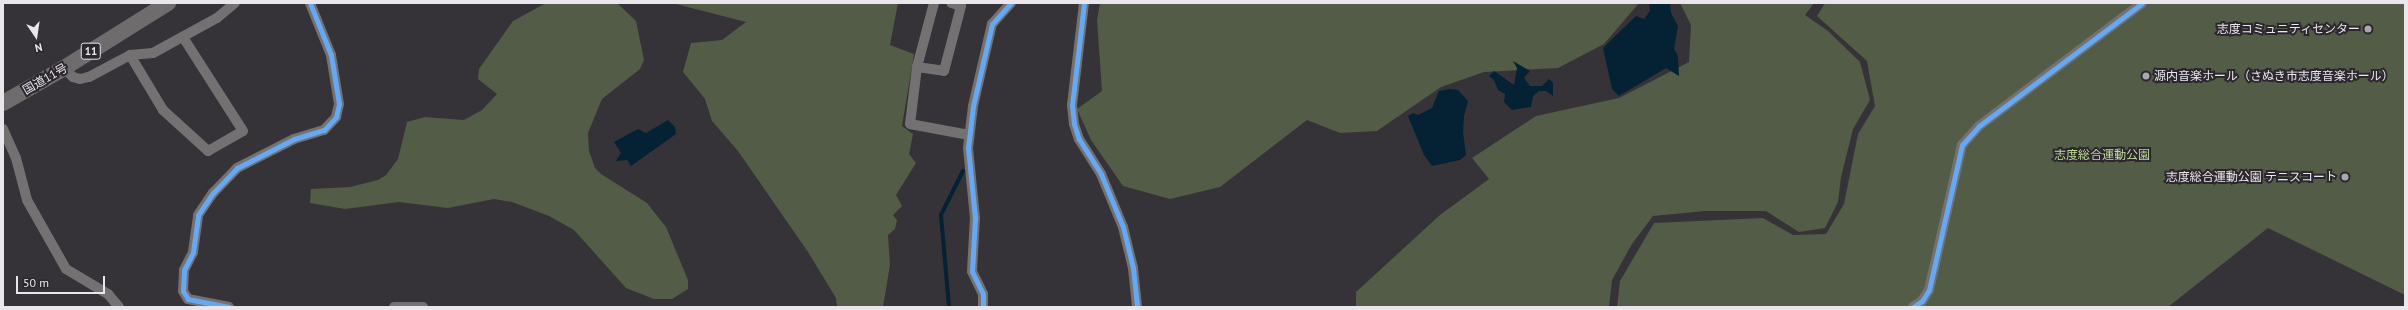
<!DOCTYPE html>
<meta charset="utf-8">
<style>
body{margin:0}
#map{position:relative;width:2408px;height:310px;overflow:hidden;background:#353337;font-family:"PT Sans","Noto Sans JP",sans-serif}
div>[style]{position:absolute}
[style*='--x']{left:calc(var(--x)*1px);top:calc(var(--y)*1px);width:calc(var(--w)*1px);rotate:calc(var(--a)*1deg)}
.green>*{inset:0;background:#525c46}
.water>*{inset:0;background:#052134}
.stream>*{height:3.5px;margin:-1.75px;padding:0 1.75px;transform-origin:1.75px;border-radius:1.75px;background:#052134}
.minor>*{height:10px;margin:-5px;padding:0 5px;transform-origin:5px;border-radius:5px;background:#737172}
.trunk>*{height:16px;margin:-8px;padding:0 8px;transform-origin:8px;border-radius:8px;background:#6e6c6d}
.cycleway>*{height:5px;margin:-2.5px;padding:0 2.5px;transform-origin:2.5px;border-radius:2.5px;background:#66a8f1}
.dots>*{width:11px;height:11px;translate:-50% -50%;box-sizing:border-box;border:2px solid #2c272f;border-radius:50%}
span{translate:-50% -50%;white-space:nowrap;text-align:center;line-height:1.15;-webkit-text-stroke:4px #2c272f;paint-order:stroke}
.shield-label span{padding:1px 3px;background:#2c272f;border:1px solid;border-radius:3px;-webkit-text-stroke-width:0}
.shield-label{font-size:11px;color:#eae7ec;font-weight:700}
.poi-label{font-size:12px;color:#eae7ec}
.right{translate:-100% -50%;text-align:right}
.left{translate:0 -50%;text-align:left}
.street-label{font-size:12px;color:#eae7ec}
.park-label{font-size:12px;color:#bedd96}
.frame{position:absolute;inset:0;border:4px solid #eae7ec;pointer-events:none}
.north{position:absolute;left:16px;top:16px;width:40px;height:40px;-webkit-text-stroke:3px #2c272f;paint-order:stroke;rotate:167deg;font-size:11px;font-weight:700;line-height:16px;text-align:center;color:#eae7ec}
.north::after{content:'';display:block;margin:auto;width:14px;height:18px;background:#eae7ec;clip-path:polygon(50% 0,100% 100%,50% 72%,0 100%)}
.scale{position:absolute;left:16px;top:276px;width:89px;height:18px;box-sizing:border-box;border:2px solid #eae7ec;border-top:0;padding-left:5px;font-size:12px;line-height:14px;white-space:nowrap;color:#eae7ec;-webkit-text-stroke:3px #2c272f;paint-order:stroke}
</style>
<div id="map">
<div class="green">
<div style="clip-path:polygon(546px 3px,617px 3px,636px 21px,644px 60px,640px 69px,602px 99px,588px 133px,589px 151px,595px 168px,601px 174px,647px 203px,666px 227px,688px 280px,688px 289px,672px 299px,654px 299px,626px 288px,574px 230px,549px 216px,512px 202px,494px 199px,448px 208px,399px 202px,345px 209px,310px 203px,311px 189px,350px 187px,378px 180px,386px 175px,398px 159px,407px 122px,425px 117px,464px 120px,482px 110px,497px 94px,478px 79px,479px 69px,513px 21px)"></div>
<div style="clip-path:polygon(672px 3px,898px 3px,890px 45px,914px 54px,902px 126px,913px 134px,909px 154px,916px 163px,896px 195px,902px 206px,893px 215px,897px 220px,895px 229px,888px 235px,890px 265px,883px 307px,837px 307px,836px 298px,808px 252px,738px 151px,712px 121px,705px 99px,683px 72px,691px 43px,722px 40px,746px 22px)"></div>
<div style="clip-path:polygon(1100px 3px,1639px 3px,1604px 44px,1558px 68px,1484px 72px,1441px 87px,1377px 131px,1340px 133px,1307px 120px,1220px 187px,1170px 199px,1123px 186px,1091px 140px,1077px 109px,1102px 91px,1097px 20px)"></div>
<div style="clip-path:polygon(1680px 3px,1814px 3px,1805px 15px,1828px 31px,1860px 62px,1870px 100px,1853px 129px,1841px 177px,1838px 202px,1825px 228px,1799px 232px,1766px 211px,1705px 211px,1653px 216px,1632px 244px,1612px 280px,1609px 307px,1356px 307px,1356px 292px,1440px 215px,1489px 179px,1472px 158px,1536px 116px,1619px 98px,1689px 62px,1691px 25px)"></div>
<div style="clip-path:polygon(1825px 3px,2405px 3px,2405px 295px,2268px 228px,2168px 307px,1617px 307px,1620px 281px,1654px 223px,1763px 218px,1793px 235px,1826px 234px,1844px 204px,1858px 134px,1875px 106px,1867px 61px,1817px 16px)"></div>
</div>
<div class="water">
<div style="clip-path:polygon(1649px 3px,1670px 3px,1671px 13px,1678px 26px,1674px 49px,1678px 56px,1679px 76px,1666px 68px,1619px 96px,1612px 89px,1603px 48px,1636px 16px,1644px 19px,1650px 11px)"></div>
<div style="clip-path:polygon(1513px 61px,1530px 71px,1524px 78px,1530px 86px,1542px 86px,1549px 79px,1553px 83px,1553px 96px,1546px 91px,1539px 91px,1533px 96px,1531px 107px,1512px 110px,1504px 102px,1505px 94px,1498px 90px,1494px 80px,1489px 76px,1494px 71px,1514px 85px,1517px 68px)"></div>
<div style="clip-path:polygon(1450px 89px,1458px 90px,1468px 101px,1464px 116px,1463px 132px,1466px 155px,1460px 160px,1432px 166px,1424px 155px,1408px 116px,1413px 113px,1418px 115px,1432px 108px,1439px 91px)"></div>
<div style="clip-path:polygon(668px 120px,675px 127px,676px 134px,631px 166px,627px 160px,616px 161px,621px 153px,614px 142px,638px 129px,646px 133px)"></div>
</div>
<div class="stream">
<div style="--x:949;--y:307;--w:92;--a:-95"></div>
<div style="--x:941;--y:215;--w:49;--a:-63.4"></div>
</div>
<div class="minor">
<div style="--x:934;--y:3;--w:66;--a:104.9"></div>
<div style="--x:917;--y:67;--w:57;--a:97"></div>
<div style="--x:910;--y:124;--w:60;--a:10.6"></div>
<div style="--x:1084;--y:3;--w:103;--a:96.7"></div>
<div style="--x:1072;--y:105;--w:19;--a:84"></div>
<div style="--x:1074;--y:124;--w:16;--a:72"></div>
<div style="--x:1079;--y:139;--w:41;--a:57.8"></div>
<div style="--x:1101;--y:174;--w:57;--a:67.5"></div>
<div style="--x:1123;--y:227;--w:42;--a:76.3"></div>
<div style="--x:1133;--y:268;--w:39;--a:84"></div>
<div style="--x:130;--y:55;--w:64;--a:59"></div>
<div style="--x:163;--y:110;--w:61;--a:42.3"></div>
<div style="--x:208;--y:151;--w:40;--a:-29.7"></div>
<div style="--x:243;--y:131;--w:112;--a:-122.6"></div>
<div style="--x:917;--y:67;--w:27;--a:8"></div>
<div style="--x:944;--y:71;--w:67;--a:-75.3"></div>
<div style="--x:961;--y:6;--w:10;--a:-163"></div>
<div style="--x:64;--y:68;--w:13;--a:45"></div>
<div style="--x:73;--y:77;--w:7;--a:16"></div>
<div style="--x:80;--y:79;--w:9;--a:-13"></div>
<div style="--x:89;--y:77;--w:47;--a:-28.2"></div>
<div style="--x:130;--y:55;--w:23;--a:-5"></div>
<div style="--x:153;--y:53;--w:73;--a:-28.7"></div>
<div style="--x:217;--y:18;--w:23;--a:-40"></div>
<div style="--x:3;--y:129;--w:32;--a:66"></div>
<div style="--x:16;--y:158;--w:43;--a:75.3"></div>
<div style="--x:27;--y:200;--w:79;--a:60.5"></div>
<div style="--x:66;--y:269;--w:49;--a:30.8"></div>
<div style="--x:108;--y:294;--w:17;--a:50"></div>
<div style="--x:229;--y:307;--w:42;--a:-169"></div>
<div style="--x:188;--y:299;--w:9;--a:-122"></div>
<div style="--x:183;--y:291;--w:21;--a:-87"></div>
<div style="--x:184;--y:270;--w:20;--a:-63"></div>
<div style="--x:193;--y:252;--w:37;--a:-82"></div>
<div style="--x:198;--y:215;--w:27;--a:-56"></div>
<div style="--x:213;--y:193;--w:35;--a:-46"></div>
<div style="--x:237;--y:168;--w:64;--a:-27"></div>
<div style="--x:294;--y:139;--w:31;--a:-17"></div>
<div style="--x:324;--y:130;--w:18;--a:-47"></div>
<div style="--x:336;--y:117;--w:13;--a:-77"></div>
<div style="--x:339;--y:104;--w:50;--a:-99.3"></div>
<div style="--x:331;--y:55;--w:56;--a:-112"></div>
<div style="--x:394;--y:307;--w:29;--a:0"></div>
<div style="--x:983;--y:307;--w:13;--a:-90"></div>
<div style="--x:983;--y:294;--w:25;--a:-116"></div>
<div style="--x:972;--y:271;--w:53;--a:-86.8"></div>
<div style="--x:975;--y:218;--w:70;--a:-95.7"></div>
<div style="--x:968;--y:148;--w:42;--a:-83.2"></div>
<div style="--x:973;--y:106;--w:84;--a:-77"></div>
<div style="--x:992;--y:24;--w:28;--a:-48"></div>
<div style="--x:1913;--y:307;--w:11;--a:-34"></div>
<div style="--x:1922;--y:301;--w:13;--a:-58"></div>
<div style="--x:1929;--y:290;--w:149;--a:-77.2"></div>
<div style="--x:1962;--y:145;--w:25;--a:-48"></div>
<div style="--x:1979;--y:126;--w:204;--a:-37"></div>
</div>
<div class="trunk">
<div style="--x:3;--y:103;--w:70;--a:-29.8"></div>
<div style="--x:64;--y:68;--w:123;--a:-32"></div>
</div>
<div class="cycleway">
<div style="--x:1084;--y:3;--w:103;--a:96.7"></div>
<div style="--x:1072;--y:105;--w:19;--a:84"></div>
<div style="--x:1074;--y:124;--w:16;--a:72"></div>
<div style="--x:1079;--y:139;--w:41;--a:57.8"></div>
<div style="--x:1101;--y:174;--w:57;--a:67.5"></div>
<div style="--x:1123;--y:227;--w:42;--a:76.3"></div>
<div style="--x:1133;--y:268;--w:39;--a:84"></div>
<div style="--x:229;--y:307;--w:42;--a:-169"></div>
<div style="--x:188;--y:299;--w:9;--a:-122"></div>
<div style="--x:183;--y:291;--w:21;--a:-87"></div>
<div style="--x:184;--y:270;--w:20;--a:-63"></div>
<div style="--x:193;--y:252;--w:37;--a:-82"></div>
<div style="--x:198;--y:215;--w:27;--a:-56"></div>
<div style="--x:213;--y:193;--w:35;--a:-46"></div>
<div style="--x:237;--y:168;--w:64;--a:-27"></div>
<div style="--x:294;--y:139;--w:31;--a:-17"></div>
<div style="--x:324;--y:130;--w:18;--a:-47"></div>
<div style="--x:336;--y:117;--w:13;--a:-77"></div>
<div style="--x:339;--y:104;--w:50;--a:-99.3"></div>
<div style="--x:331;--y:55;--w:56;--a:-112"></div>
<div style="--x:983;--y:307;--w:13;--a:-90"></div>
<div style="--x:983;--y:294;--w:25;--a:-116"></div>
<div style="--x:972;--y:271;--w:53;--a:-86.8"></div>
<div style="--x:975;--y:218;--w:70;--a:-95.7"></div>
<div style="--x:968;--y:148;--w:42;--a:-83.2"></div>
<div style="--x:973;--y:106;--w:84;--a:-77"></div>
<div style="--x:992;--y:24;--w:28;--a:-48"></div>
<div style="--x:1913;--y:307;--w:11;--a:-34"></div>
<div style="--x:1922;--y:301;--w:13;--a:-58"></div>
<div style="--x:1929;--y:290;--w:149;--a:-77.2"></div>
<div style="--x:1962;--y:145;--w:25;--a:-48"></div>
<div style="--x:1979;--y:126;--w:204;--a:-37"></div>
</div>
<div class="dots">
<div style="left:2368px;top:29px;background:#aba8ad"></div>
<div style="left:2146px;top:76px;background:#aba8ad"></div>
<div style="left:2345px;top:177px;background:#aba8ad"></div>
</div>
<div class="shield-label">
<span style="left:91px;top:51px">11</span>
</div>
<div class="poi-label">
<span class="right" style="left:2360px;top:29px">志度コミュニティセンター</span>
<span class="left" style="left:2154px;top:76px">源内音楽ホール（さぬき市志度音楽ホール）</span>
<span class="right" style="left:2337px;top:177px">志度総合運動公園 テニスコート</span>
</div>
<div class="street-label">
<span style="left:45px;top:79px;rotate:-30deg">国道11号</span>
</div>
<div class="park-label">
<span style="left:2102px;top:155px">志度総合運動公園</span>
</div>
<div class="frame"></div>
<div class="north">N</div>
<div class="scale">50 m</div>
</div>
